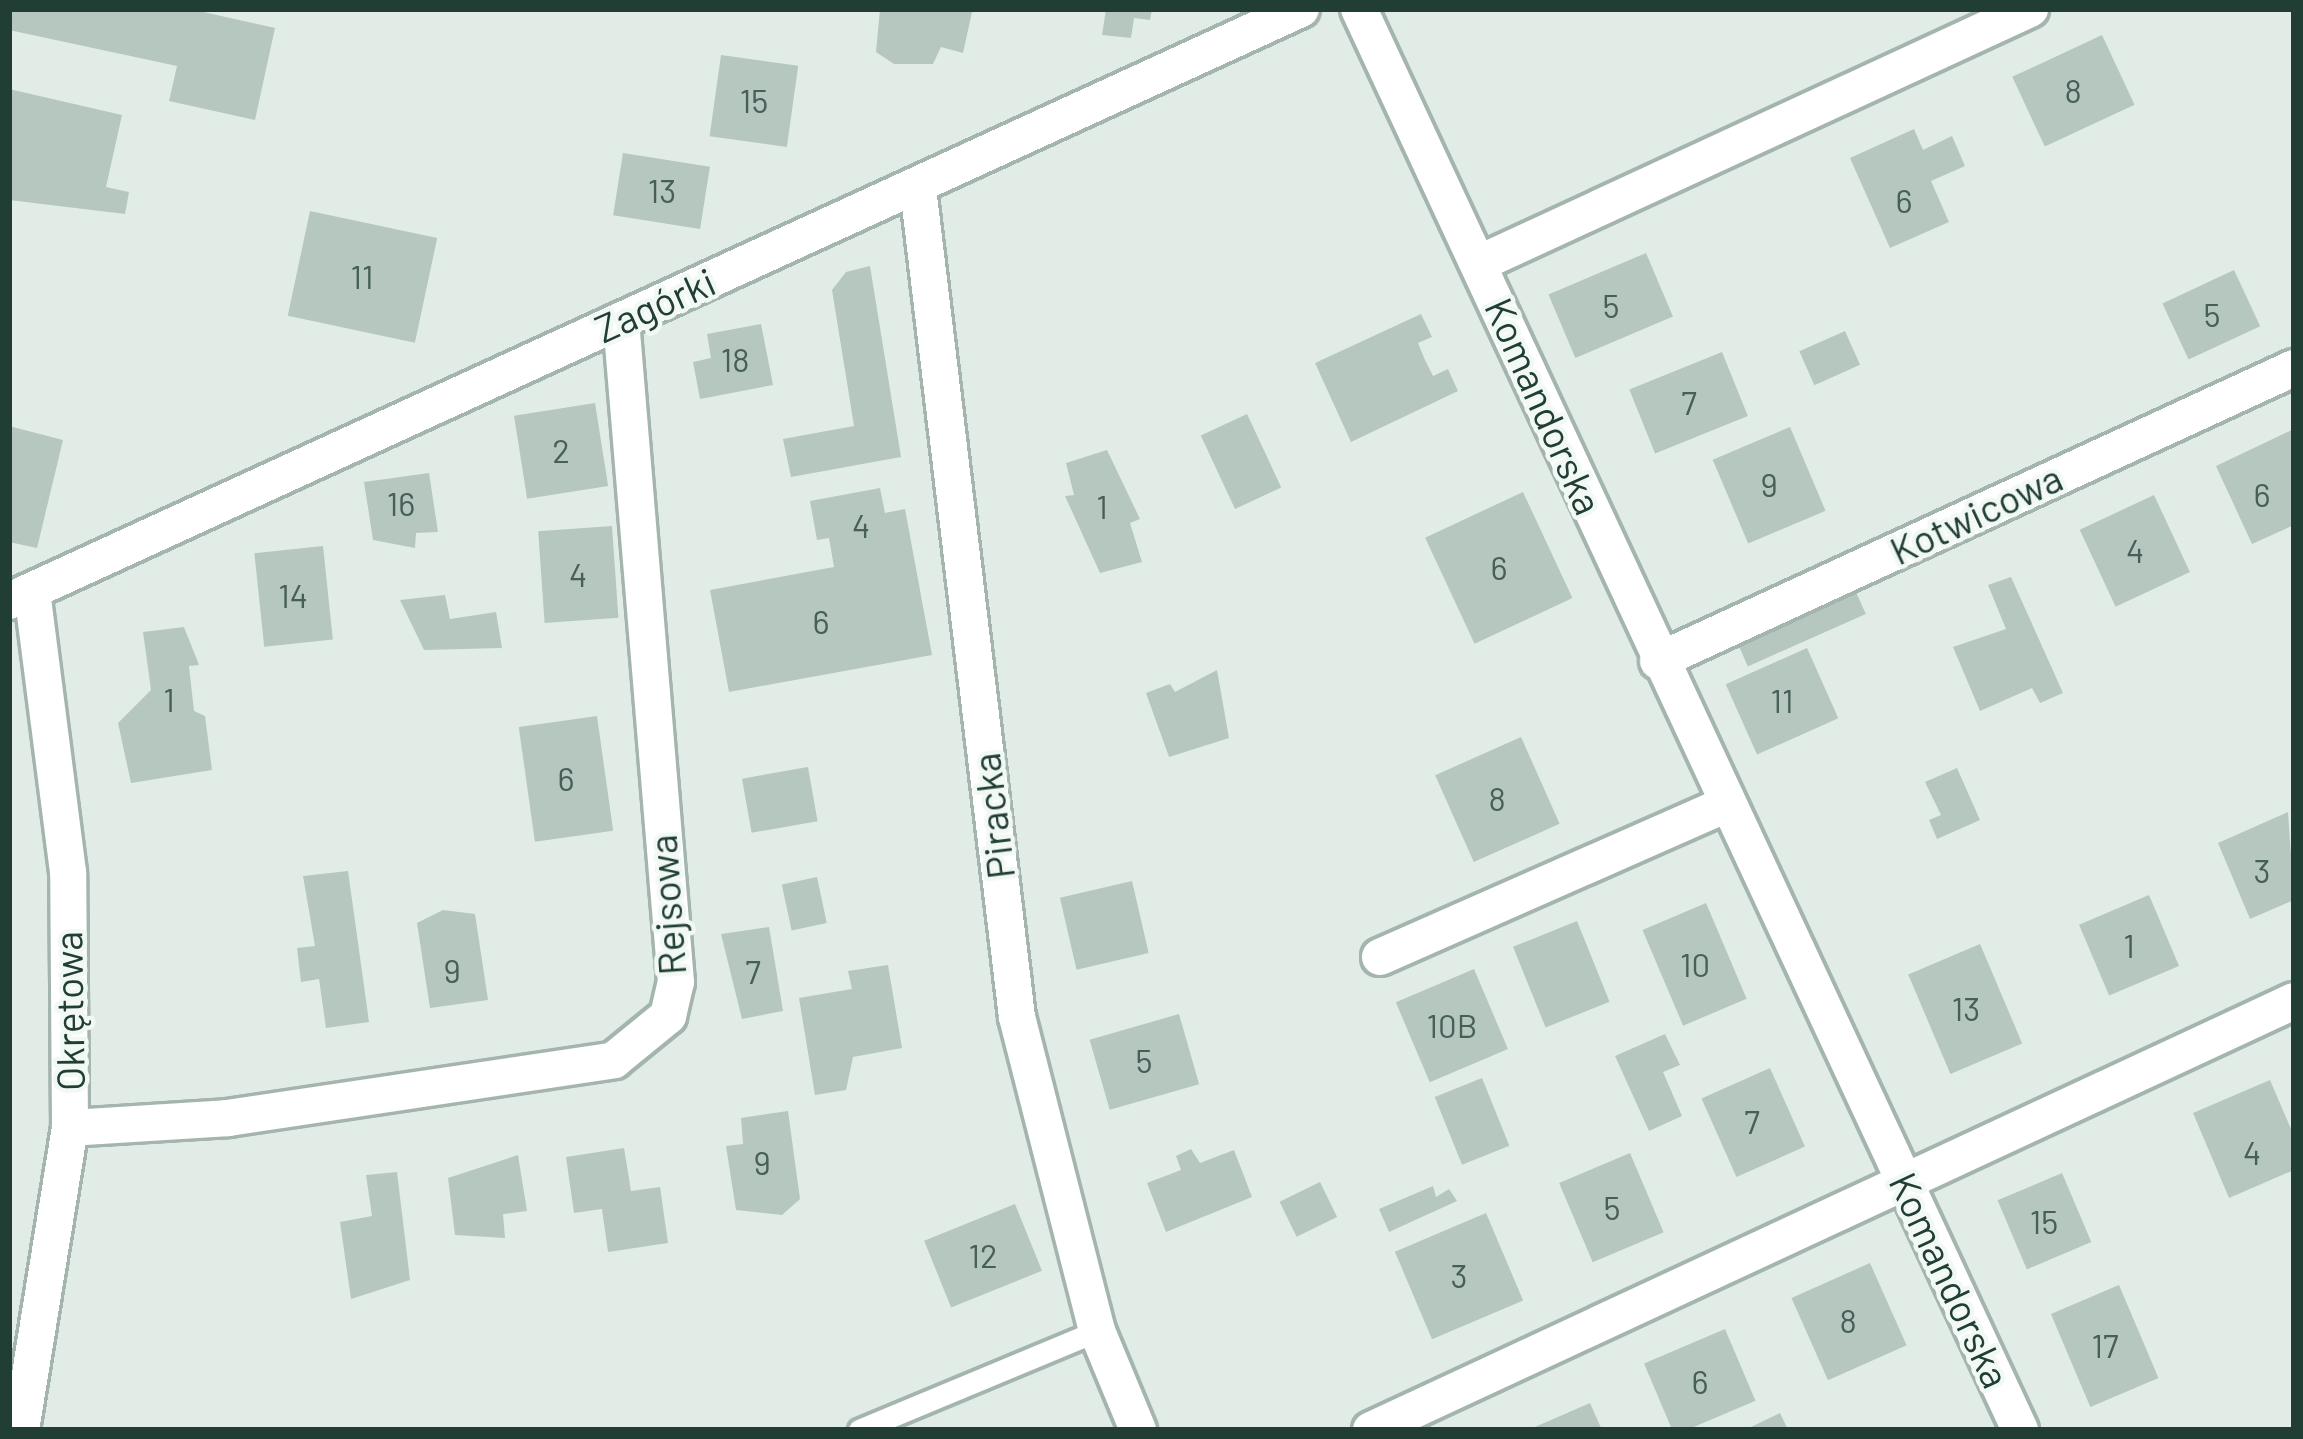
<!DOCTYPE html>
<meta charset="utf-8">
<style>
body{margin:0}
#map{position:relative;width:2303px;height:1439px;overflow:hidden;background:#e1ece7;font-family:Barlow,sans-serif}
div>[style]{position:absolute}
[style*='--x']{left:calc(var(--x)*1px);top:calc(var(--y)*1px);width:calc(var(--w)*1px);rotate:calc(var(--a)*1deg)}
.building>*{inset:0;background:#b6c7c0;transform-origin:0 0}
.roads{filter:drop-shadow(3px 0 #a4b4ae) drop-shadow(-3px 0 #a4b4ae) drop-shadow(0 3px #a4b4ae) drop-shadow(0 -3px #a4b4ae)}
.lane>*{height:21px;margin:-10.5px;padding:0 10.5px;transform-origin:10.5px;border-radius:10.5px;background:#fff}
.street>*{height:36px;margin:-18px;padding:0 18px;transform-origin:18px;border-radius:18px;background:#fff}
span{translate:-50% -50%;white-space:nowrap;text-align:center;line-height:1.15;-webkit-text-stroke:9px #f2f9f5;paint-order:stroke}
.number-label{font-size:33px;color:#466058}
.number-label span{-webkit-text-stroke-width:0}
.street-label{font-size:39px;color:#213e35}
.frame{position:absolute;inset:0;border:12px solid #213e35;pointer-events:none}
</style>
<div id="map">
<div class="building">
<div style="clip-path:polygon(9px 9px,190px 9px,275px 28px,255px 120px,169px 101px,177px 66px,9px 30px)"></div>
<div style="clip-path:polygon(880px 9px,972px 12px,963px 53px,941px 47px,933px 64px,894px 64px,876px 52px)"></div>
<div style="clip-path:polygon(1106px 9px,1152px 9px,1150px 20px,1134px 18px,1131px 38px,1102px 35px)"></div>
<div style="left:2102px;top:35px;width:77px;height:99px;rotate:65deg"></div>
<div style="left:721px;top:55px;width:78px;height:82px;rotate:8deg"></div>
<div style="clip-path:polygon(9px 89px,122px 115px,106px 187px,129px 192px,125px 214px,9px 200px)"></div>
<div style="clip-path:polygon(1914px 129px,1923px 150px,1952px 136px,1965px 166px,1931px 181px,1949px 222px,1890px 248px,1850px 158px)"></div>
<div style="left:623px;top:153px;width:88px;height:63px;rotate:9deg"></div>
<div style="left:310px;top:211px;width:130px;height:107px;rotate:12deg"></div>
<div style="left:1646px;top:253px;width:69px;height:106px;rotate:67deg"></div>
<div style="clip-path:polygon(870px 266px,901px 457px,791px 477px,783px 439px,854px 426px,832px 290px,846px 272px)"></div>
<div style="left:2234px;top:270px;width:62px;height:79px;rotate:65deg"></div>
<div style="clip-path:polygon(1421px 314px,1432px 337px,1418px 343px,1425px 360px,1433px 376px,1448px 369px,1458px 391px,1351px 442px,1315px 363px)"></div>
<div style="clip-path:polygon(761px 324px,773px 385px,700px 399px,693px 362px,711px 358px,707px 334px)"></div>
<div style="left:1845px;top:331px;width:37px;height:50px;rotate:66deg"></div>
<div style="left:1722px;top:352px;width:69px;height:100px;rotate:68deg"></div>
<div style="left:595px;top:403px;width:84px;height:82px;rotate:81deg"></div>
<div style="left:1247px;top:414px;width:81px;height:51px;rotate:65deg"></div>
<div style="clip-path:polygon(9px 426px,63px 440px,37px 548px,9px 542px)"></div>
<div style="left:1790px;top:427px;width:91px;height:84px;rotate:67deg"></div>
<div style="clip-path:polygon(2294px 429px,2294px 525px,2252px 544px,2216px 466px)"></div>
<div style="clip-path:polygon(1107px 450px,1140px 519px,1130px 523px,1142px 562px,1100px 573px,1065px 496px,1074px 495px,1066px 463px)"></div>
<div style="clip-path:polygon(429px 473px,438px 532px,416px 533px,415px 548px,373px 540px,364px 482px)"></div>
<div style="clip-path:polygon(880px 488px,885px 513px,905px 509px,932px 655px,729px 692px,710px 590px,834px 567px,829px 538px,817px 540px,810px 501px)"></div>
<div style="left:1523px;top:492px;width:117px;height:108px;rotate:65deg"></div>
<div style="left:2154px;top:495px;width:85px;height:82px;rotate:65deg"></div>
<div style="left:612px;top:526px;width:92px;height:74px;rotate:86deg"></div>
<div style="left:323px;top:546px;width:94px;height:69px;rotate:84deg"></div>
<div style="clip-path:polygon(2011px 577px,2063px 693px,2040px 703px,2032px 688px,1980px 711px,1953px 647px,2006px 629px,1988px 585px)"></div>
<div style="left:1856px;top:592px;width:24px;height:129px;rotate:66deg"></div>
<div style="clip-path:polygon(445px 595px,450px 619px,496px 612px,502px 648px,424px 650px,400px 600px)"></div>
<div style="clip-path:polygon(184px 627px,199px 665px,189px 666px,194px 711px,205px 716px,212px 770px,131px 783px,118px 723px,151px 690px,143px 632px)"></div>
<div style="left:1807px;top:648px;width:77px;height:89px;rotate:66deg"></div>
<div style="clip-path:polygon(1217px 670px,1229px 738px,1169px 757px,1146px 693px,1170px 684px,1175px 692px)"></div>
<div style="left:597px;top:716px;width:116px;height:79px;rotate:82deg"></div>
<div style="left:1521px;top:737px;width:95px;height:94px;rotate:66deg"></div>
<div style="left:808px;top:767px;width:55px;height:67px;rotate:80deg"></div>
<div style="clip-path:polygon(1957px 768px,1980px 820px,1937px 839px,1929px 820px,1941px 815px,1925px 782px)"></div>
<div style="clip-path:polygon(2288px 812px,2294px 900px,2250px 919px,2218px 843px)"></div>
<div style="clip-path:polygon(348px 871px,369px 1022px,326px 1028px,319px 979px,301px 982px,297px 948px,315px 946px,303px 876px)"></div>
<div style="left:817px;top:877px;width:47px;height:36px;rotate:78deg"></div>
<div style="left:1132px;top:881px;width:74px;height:74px;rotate:77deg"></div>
<div style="left:2149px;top:895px;width:77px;height:76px;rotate:67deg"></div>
<div style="left:1706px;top:903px;width:104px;height:69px;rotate:67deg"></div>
<div style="clip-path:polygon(443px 910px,475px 914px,488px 1000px,430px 1008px,417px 923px)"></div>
<div style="left:1577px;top:921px;width:87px;height:69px;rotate:68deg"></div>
<div style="clip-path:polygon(769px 927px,783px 1011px,742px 1019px,721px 934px)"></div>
<div style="left:1980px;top:944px;width:108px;height:78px;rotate:67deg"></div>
<div style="clip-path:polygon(888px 965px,902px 1048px,853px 1057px,846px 1090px,815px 1095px,799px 998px,852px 989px,848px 971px)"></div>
<div style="left:1474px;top:969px;width:87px;height:85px;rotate:67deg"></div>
<div style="left:1179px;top:1014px;width:73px;height:93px;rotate:74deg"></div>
<div style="clip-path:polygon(1665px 1034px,1680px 1065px,1663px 1072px,1682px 1116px,1649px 1131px,1615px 1056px)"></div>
<div style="left:1770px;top:1068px;width:86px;height:75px;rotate:66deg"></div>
<div style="left:1482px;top:1078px;width:73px;height:51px;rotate:68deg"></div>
<div style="clip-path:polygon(2270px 1080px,2294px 1136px,2294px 1170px,2229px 1198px,2193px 1113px)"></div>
<div style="clip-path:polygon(788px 1111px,800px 1199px,782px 1215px,736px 1210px,726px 1146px,743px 1144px,741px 1118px)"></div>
<div style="clip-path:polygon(624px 1148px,631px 1191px,660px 1187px,668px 1243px,608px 1252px,602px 1209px,574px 1213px,566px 1157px)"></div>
<div style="clip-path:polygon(1191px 1149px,1200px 1163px,1234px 1150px,1252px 1197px,1166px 1232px,1147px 1183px,1181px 1170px,1176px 1156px)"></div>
<div style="left:1630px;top:1153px;width:86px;height:77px;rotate:67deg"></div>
<div style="clip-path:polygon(518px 1155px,527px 1211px,503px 1214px,505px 1238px,455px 1235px,448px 1178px)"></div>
<div style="clip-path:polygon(397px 1172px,410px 1280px,351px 1299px,340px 1222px,372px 1216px,366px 1175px)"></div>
<div style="left:2062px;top:1173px;width:75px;height:70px;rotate:67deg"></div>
<div style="left:1320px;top:1182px;width:39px;height:45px;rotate:64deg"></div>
<div style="clip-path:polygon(1433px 1186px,1436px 1197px,1449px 1189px,1457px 1201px,1389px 1232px,1379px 1209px)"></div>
<div style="left:1015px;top:1204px;width:72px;height:98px;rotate:68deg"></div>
<div style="left:1486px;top:1213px;width:95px;height:99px;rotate:67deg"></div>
<div style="left:1870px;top:1263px;width:90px;height:86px;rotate:66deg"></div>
<div style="left:2119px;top:1285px;width:101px;height:74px;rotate:67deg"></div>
<div style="left:1725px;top:1329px;width:78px;height:88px;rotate:67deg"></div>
<div style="clip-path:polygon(1590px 1403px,1602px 1430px,1528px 1430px)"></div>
<div style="clip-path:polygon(1780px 1413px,1788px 1430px,1744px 1430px,1753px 1426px)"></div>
</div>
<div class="roads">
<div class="lane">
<div style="--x:859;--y:1430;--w:258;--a:-22.6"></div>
</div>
<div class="street">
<div style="--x:1359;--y:9;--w:1567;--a:65.05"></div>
<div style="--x:918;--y:188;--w:835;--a:83.19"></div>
<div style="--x:1017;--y:1017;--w:324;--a:75.7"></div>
<div style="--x:1097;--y:1331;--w:107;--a:67.5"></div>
<div style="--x:1480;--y:263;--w:606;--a:-24.79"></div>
<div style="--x:9;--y:601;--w:1421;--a:-24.62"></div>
<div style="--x:1658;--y:661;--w:700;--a:-24.74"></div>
<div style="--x:1380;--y:957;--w:377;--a:-23.8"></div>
<div style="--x:70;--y:1128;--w:158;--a:-3.6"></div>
<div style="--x:228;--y:1118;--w:390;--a:-8.5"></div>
<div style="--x:614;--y:1060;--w:70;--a:-39.2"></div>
<div style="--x:668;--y:1016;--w:35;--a:-77"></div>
<div style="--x:676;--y:982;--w:664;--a:-94.75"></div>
<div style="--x:21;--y:1430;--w:306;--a:-80.8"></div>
<div style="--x:70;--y:1128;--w:256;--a:-90.4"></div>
<div style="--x:68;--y:872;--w:283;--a:-97.3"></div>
<div style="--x:1371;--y:1430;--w:1018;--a:-24.93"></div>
</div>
</div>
<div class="number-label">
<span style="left:2073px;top:91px">8</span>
<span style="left:754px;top:101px">15</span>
<span style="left:662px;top:191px">13</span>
<span style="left:1904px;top:201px">6</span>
<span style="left:362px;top:277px">11</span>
<span style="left:1611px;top:306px">5</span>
<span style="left:2212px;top:315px">5</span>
<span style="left:735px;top:360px">18</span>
<span style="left:1689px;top:403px">7</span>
<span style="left:561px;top:451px">2</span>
<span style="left:1769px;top:485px">9</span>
<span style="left:2262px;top:495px">6</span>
<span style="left:401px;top:504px">16</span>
<span style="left:1102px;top:507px">1</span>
<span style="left:861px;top:526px">4</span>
<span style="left:2135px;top:551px">4</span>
<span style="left:1499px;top:568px">6</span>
<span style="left:578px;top:575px">4</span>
<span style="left:293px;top:596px">14</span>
<span style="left:821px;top:622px">6</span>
<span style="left:169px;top:700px">1</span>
<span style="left:1782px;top:701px">11</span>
<span style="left:566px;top:779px">6</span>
<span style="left:1497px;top:799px">8</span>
<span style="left:2262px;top:871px">3</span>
<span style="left:2129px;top:946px">1</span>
<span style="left:1695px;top:965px">10</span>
<span style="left:452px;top:971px">9</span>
<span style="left:753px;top:972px">7</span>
<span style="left:1966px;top:1009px">13</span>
<span style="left:1452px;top:1026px">10B</span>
<span style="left:1144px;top:1061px">5</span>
<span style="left:1752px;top:1122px">7</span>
<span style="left:2252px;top:1153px">4</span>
<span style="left:762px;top:1163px">9</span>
<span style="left:1612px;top:1208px">5</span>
<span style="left:2044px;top:1222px">15</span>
<span style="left:983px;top:1256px">12</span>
<span style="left:1459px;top:1276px">3</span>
<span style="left:1848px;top:1321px">8</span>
<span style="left:2105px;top:1346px">17</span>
<span style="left:1700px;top:1382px">6</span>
</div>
<div class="street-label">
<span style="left:655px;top:305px;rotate:-24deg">Zagórki</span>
<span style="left:1544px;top:406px;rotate:66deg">Komandorska</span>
<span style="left:1976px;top:514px;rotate:-25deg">Kotwicowa</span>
<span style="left:993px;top:816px;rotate:-97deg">Piracka</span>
<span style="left:667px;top:905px;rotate:-94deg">Rejsowa</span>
<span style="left:69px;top:1011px;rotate:-91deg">Okrętowa</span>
<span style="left:1950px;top:1280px;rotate:65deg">Komandorska</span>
</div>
<div class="frame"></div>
</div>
